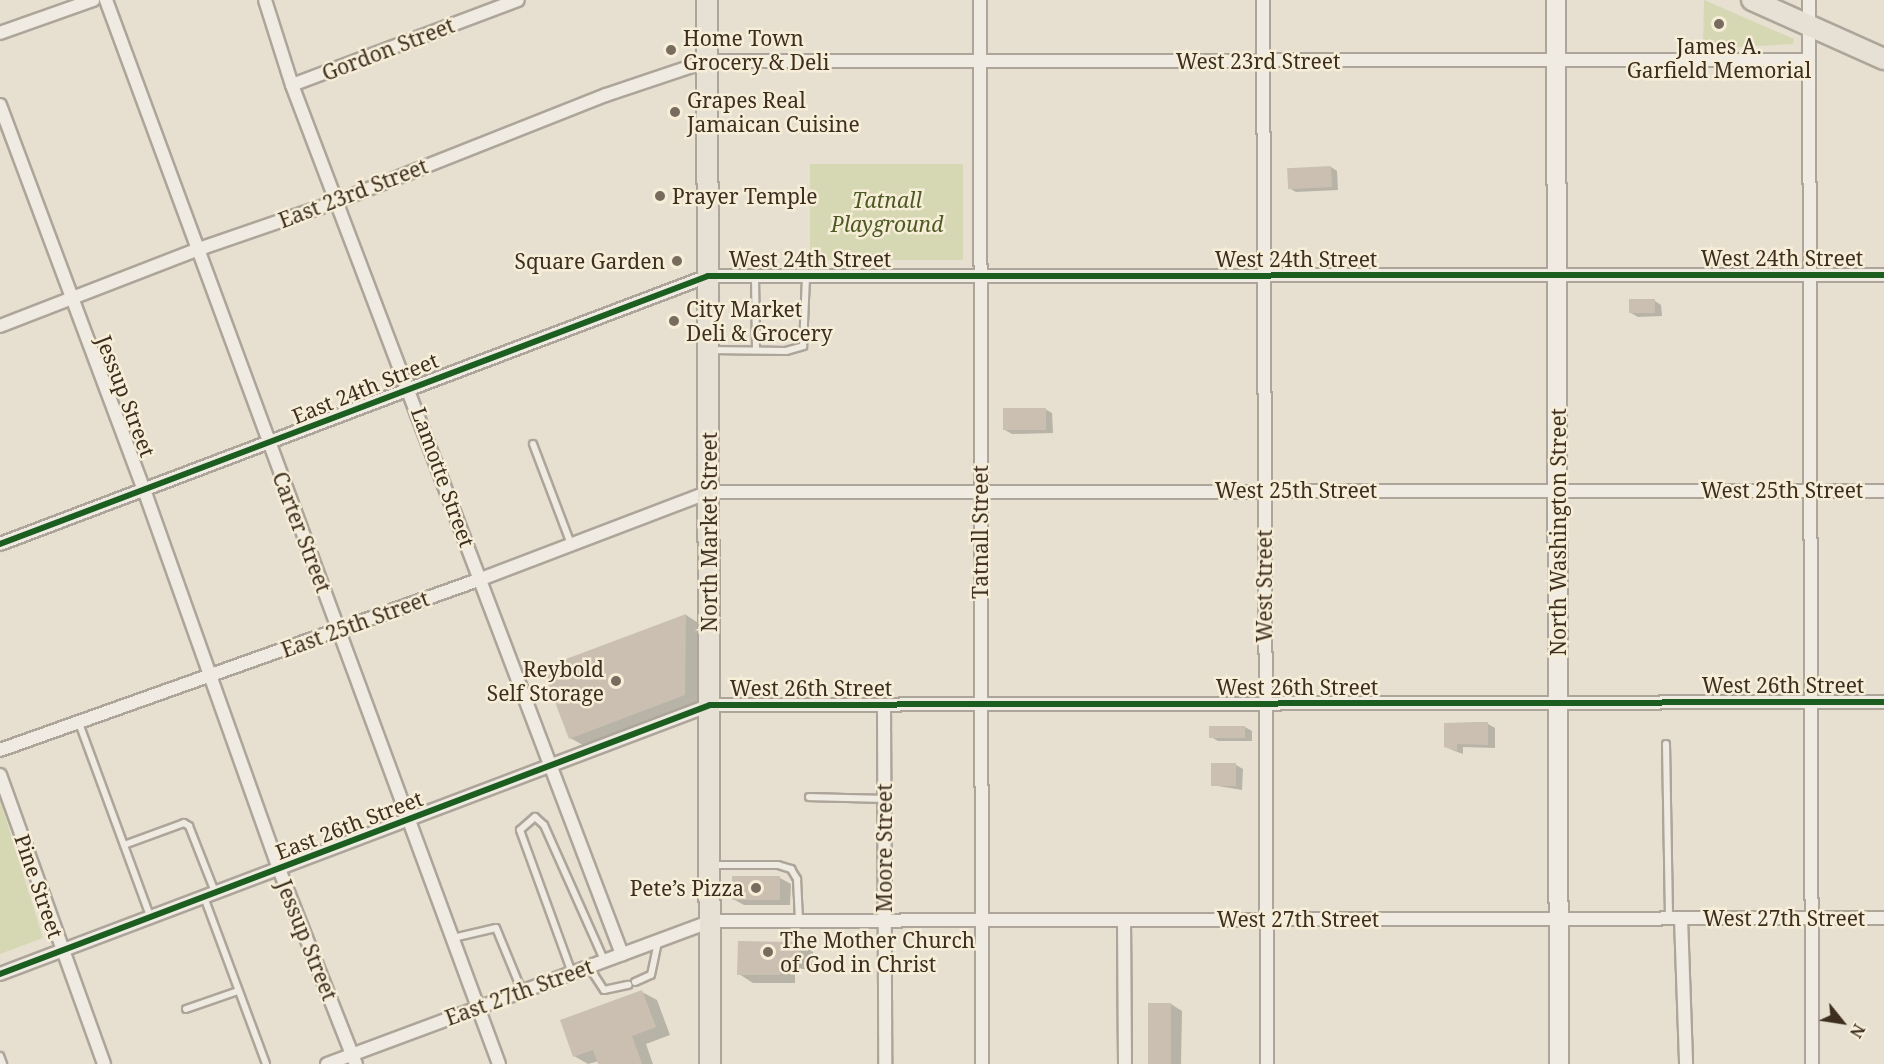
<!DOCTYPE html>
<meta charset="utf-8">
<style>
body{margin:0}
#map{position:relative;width:1884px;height:1064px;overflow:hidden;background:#e7e0d1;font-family:"Noto Serif",serif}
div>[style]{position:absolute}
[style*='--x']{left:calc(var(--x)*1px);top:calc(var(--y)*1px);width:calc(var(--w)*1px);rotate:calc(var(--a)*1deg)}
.green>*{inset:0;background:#d6d7b3;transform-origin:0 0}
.shadow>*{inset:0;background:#0003}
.building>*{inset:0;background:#cbbfb2;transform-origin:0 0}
.roads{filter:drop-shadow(2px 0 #ada599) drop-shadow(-2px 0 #ada599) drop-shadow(0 2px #ada599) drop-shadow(0 -2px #ada599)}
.service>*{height:6px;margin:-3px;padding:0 3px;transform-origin:3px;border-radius:3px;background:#efebe3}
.minor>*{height:12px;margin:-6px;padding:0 6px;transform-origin:6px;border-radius:6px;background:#efebe3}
.secondary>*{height:18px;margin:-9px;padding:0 9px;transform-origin:9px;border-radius:9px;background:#efebe3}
.primary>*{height:20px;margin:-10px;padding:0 10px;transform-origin:10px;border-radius:10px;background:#e6e1d4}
.cycleway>*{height:6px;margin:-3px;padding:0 3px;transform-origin:3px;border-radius:3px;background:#1b5e20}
.dots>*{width:16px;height:16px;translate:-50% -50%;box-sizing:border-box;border:3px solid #f7eed8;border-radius:50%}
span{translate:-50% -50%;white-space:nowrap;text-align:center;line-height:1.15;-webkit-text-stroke:5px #f7eed8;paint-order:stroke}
.poi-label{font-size:21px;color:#3d2e20}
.left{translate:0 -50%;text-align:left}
.right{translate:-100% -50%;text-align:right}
.street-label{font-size:21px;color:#3d2e20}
.park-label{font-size:21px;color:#4d5a26;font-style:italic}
.north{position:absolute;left:1812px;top:992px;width:60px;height:60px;-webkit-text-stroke:4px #f7eed8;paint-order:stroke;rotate:120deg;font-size:16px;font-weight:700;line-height:24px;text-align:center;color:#3d2e20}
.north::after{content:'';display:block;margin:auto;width:21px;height:27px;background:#3d2e20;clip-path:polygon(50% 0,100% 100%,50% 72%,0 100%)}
</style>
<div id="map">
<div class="green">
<div style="clip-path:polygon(1704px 0,1794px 39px,1793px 44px,1703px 49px)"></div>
<div style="left:810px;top:164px;width:153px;height:96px"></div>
<div style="clip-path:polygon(0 800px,43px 938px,0 954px)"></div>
</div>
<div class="shadow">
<div style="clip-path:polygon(1331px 167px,1337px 171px,1338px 190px,1296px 192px,1289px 188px)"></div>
<div style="clip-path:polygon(1655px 301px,1661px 305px,1662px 316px,1638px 317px,1631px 313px)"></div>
<div style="clip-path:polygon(1045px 409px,1052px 413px,1053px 433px,1012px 434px,1005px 430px)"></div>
<div style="clip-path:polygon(686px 615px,700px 624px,699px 703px,585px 746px,570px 738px)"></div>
<div style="clip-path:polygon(1445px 724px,1488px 724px,1495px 728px,1495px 748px,1463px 747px,1463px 754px,1452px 750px,1445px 746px)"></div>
<div style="clip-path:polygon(1245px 727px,1252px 731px,1252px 741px,1218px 741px,1211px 737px)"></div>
<div style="clip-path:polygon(1236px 765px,1243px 769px,1242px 790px,1212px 785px)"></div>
<div style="clip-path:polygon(780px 878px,791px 884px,790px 905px,744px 905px,733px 899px)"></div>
<div style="clip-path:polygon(798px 943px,813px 952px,813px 969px,795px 969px,795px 983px,753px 983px,739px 974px)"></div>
<div style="clip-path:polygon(642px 992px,657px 1000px,670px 1035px,646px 1044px,653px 1064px,600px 1064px,599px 1061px,588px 1064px,574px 1056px)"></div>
<div style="clip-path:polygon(1171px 1004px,1182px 1011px,1181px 1064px,1149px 1064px)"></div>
</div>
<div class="building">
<div style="left:1331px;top:166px;width:21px;height:44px;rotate:87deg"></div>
<div style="left:1655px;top:299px;width:14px;height:26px;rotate:90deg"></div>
<div style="left:1046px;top:408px;width:22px;height:43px;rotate:90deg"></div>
<div style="clip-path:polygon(686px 614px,685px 695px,569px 739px,542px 668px)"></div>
<div style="clip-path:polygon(1474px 722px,1488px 722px,1488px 745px,1457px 744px,1457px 751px,1444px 747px,1444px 723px)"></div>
<div style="left:1209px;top:726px;width:36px;height:12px"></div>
<div style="left:1211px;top:763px;width:25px;height:23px"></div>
<div style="left:732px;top:876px;width:48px;height:24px"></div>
<div style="clip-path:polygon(738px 941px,799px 942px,798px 962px,781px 962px,780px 975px,737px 975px)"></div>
<div style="clip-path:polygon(642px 990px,656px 1027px,632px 1036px,642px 1064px,598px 1064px,593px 1050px,573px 1057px,560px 1020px)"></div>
<div style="left:1148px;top:1003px;width:23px;height:61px"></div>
</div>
<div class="roads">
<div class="service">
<div style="--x:755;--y:276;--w:74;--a:89.2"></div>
<div style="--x:711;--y:350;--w:75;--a:0.8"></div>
<div style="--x:786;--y:351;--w:18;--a:-16"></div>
<div style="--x:803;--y:346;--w:70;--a:-87.5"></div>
<div style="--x:533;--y:444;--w:107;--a:69.2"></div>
<div style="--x:79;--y:723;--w:206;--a:69.8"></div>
<div style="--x:1666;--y:744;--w:174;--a:89"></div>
<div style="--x:809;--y:797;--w:75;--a:1.5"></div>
<div style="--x:124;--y:845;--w:64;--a:-20.1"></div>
<div style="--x:184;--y:823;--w:6;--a:31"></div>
<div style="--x:189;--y:826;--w:71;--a:68.5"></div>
<div style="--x:713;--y:865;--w:65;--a:0"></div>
<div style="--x:778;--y:865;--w:14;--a:17"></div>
<div style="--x:791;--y:869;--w:12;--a:59"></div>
<div style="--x:797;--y:879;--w:41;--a:87.2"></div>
<div style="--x:204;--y:897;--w:178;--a:69.6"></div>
<div style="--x:453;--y:938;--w:44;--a:-13.1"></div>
<div style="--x:496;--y:928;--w:68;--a:67.6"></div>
<div style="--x:589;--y:967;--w:27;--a:57"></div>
<div style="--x:604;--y:990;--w:25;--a:-12"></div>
<div style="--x:572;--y:973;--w:152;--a:-110"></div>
<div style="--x:520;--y:830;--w:20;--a:-41"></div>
<div style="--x:535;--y:817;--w:12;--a:42"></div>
<div style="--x:544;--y:825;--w:148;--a:66"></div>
<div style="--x:635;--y:982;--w:17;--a:-24"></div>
<div style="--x:651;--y:975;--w:34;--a:-78"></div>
<div style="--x:186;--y:1009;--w:55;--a:-19.1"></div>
<div style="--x:0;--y:1056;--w:9;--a:69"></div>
</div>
<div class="minor">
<div style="--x:106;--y:0;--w:1134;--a:69.73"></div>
<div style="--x:265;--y:0;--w:89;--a:72.4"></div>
<div style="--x:292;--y:85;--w:930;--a:69.21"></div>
<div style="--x:980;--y:0;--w:1064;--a:89.89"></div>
<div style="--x:1263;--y:0;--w:1064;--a:89.78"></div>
<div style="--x:1809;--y:0;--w:1064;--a:89.84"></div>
<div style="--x:0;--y:33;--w:99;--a:-19.5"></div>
<div style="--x:292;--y:85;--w:241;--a:-20.6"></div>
<div style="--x:0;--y:105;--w:408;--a:69.5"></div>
<div style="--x:143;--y:487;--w:405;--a:70.4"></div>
<div style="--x:279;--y:869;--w:210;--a:68.5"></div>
<div style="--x:0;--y:326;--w:210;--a:-21.2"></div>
<div style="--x:196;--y:250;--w:150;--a:-19"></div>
<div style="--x:338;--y:201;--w:288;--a:-21.6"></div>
<div style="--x:606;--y:95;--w:107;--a:-18.6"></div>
<div style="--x:707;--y:61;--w:1102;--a:-0.05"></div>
<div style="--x:0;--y:544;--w:757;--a:-20.73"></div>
<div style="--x:708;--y:276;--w:1176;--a:-0.05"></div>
<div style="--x:884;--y:705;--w:359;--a:89.8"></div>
<div style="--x:0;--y:750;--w:510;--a:-19.57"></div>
<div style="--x:481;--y:579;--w:244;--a:-20.9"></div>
<div style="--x:709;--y:492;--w:1175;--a:-0.05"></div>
<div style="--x:0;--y:775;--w:307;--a:70.2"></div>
<div style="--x:1681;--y:918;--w:146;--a:88"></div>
<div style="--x:1124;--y:920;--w:144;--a:89.6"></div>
<div style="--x:0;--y:974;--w:759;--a:-20.75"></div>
<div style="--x:710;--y:705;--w:1174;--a:-0.15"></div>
<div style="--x:327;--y:1064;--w:410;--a:-20.4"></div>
<div style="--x:711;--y:921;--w:1173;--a:-0.15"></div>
</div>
<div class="secondary">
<div style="--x:1556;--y:0;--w:1064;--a:89.84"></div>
</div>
<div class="primary">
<div style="--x:707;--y:0;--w:1064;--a:89.84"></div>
<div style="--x:1752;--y:0;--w:145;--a:24.1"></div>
</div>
</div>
<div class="cycleway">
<div style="--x:0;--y:544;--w:757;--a:-20.73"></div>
<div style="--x:708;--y:276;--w:1176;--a:-0.05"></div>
<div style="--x:0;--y:974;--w:759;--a:-20.75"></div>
<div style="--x:710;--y:705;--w:1174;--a:-0.15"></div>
</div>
<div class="dots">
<div style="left:1719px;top:24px;background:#786c5e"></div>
<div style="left:671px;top:50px;background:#786c5e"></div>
<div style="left:675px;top:112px;background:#786c5e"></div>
<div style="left:660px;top:196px;background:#786c5e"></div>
<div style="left:677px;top:261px;background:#786c5e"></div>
<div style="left:674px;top:321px;background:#786c5e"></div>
<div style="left:616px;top:681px;background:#786c5e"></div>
<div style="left:756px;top:888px;background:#786c5e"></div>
<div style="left:768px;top:952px;background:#786c5e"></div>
</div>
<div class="poi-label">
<span class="left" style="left:683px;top:50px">Home Town<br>Grocery &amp; Deli</span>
<span style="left:1719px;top:58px">James A.<br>Garfield Memorial</span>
<span class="left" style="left:687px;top:112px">Grapes Real<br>Jamaican Cuisine</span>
<span class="left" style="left:672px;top:196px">Prayer Temple</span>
<span class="right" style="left:665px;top:261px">Square Garden</span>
<span class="left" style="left:686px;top:321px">City Market<br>Deli &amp; Grocery</span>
<span class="right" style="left:604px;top:681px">Reybold<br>Self Storage</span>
<span class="right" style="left:744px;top:888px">Pete’s Pizza</span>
<span class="left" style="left:780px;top:952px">The Mother Church<br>of God in Christ</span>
</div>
<div class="street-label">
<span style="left:388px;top:49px;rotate:-21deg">Gordon Street</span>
<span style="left:1258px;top:61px">West 23rd Street</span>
<span style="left:353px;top:193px;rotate:-21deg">East 23rd Street</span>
<span style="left:1782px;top:258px">West 24th Street</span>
<span style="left:810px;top:259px">West 24th Street</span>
<span style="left:1296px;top:259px">West 24th Street</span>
<span style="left:365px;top:388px;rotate:-22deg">East 24th Street</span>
<span style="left:126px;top:396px;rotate:69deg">Jessup Street</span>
<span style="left:443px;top:477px;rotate:70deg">Lamotte Street</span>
<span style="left:1296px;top:490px">West 25th Street</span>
<span style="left:1782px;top:490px">West 25th Street</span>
<span style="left:302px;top:532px;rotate:69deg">Carter Street</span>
<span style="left:709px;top:532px;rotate:-90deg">North Market Street</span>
<span style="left:980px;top:532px;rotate:-90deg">Tatnall Street</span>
<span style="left:1558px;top:532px;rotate:-90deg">North Washington Street</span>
<span style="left:1264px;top:586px;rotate:-90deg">West Street</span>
<span style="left:355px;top:624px;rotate:-20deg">East 25th Street</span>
<span style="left:1783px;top:685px">West 26th Street</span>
<span style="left:1297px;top:687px">West 26th Street</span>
<span style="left:811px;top:688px">West 26th Street</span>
<span style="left:349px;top:825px;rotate:-21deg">East 26th Street</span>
<span style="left:884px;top:848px;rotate:-90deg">Moore Street</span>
<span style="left:39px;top:886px;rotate:71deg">Pine Street</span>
<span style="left:1784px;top:918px">West 27th Street</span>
<span style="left:1298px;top:919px">West 27th Street</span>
<span style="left:307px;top:940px;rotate:68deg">Jessup Street</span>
<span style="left:519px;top:992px;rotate:-20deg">East 27th Street</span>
</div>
<div class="park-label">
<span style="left:887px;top:212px">Tatnall<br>Playground</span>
</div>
<div class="north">N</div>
</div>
